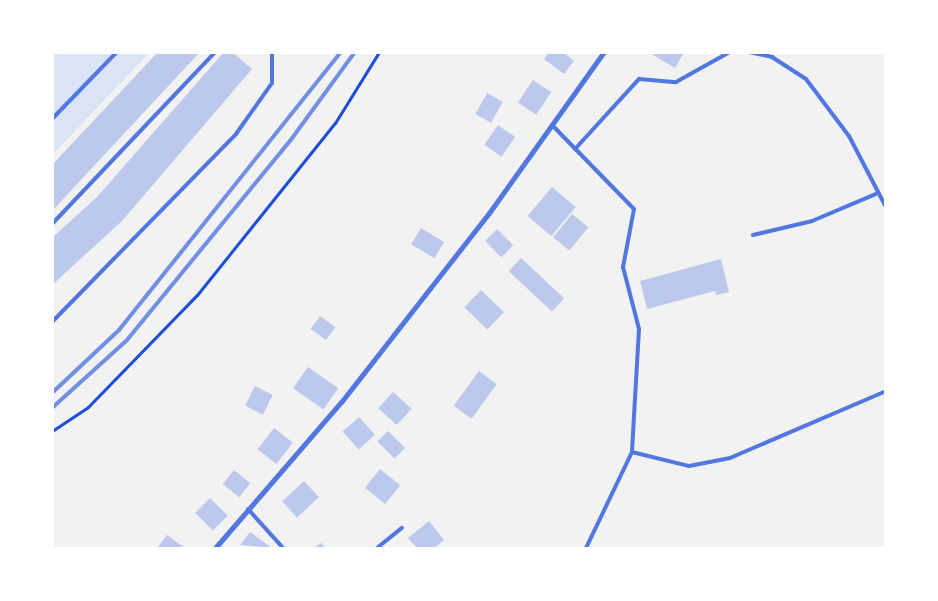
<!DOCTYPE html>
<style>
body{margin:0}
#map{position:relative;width:938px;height:601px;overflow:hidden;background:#f2f2f2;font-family:Manrope,sans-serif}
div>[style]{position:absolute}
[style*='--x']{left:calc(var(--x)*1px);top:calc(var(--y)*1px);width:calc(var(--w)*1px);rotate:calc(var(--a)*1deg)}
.green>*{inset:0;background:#dbe4f7}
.building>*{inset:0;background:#bdc9ec;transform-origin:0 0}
.path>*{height:3px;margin:-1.5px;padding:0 1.5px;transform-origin:1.5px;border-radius:1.5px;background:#1d4ed8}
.service>*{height:4px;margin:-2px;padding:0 2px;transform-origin:2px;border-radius:2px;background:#5277de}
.minor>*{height:5px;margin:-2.5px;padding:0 2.5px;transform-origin:2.5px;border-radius:2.5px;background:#5277de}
.rail>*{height:4px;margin:-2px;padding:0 2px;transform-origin:2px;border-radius:2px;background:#7290e2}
span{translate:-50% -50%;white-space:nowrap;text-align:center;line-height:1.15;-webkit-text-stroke:4px #fff;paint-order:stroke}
.frame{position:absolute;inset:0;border:54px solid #fff;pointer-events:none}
</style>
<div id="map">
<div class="green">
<div style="clip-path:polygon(53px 53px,149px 53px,53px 154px)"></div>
</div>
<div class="building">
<div style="clip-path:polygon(158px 52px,200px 52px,52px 211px,52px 165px)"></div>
<div style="clip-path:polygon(224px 52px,232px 52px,252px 69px,122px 221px,52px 285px,52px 238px,97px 197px)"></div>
<div style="clip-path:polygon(549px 52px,563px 52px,574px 61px,564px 74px,544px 59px)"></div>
<div style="clip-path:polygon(648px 52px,684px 52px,675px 68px)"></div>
<div style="left:533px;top:80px;width:22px;height:27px;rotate:34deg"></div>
<div style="left:487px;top:93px;width:18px;height:24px;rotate:29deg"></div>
<div style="left:498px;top:125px;width:21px;height:24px;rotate:35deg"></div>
<div style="left:552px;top:187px;width:31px;height:38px;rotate:40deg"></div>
<div style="left:572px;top:214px;width:21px;height:30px;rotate:39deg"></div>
<div style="left:421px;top:228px;width:27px;height:19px;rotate:31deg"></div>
<div style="left:497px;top:229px;width:23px;height:17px;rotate:45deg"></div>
<div style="left:521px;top:258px;width:59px;height:18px;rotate:43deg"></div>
<div style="clip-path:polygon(721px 259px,729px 292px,716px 295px,715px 291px,647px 309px,640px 281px)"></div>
<div style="left:481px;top:290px;width:32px;height:24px;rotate:44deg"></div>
<div style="left:320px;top:316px;width:19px;height:16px;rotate:36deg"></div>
<div style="left:308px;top:367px;width:37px;height:26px;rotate:35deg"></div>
<div style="left:479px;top:371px;width:22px;height:43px;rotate:36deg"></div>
<div style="left:255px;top:386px;width:20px;height:22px;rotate:27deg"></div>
<div style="left:393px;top:392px;width:25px;height:22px;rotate:42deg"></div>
<div style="left:359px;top:417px;width:24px;height:22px;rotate:48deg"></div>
<div style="left:274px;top:428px;width:24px;height:27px;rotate:38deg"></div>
<div style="left:388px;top:431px;width:24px;height:15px;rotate:45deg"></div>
<div style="left:380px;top:469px;width:26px;height:24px;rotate:39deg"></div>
<div style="left:234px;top:470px;width:21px;height:18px;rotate:39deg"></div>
<div style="left:304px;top:481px;width:22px;height:30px;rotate:47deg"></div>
<div style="left:210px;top:498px;width:25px;height:21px;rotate:45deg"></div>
<div style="clip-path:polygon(429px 521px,444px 540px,434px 548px,417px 548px,408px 538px)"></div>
<div style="clip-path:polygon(250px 532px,272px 548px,240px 545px)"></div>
<div style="clip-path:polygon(167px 535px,185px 548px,157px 548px)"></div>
<div style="clip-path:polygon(321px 543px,325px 548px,314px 548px)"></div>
</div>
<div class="path">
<div style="--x:52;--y:431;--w:43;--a:-33.7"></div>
<div style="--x:88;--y:407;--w:156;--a:-45.8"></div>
<div style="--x:197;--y:295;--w:221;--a:-51.3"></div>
<div style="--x:335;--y:123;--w:84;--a:-58.2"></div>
</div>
<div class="service">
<div style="--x:749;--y:52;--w:24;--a:12"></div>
<div style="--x:772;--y:57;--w:40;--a:32.9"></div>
<div style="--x:806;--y:79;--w:71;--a:53"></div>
<div style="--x:849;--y:136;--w:80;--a:62.5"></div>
<div style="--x:52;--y:119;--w:93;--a:-45.9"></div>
<div style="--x:552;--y:125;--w:117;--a:45.7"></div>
<div style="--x:634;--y:209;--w:59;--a:100.7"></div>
<div style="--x:623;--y:267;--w:64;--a:75.5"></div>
<div style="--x:639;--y:329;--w:123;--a:93.3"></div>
<div style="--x:632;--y:452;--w:106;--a:115.6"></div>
<div style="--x:575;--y:149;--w:95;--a:-47.6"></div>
<div style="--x:639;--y:79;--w:37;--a:5"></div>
<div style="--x:676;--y:82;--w:62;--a:-29.1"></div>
<div style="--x:52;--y:224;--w:237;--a:-46.5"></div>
<div style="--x:753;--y:235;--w:61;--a:-13.3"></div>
<div style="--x:812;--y:221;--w:69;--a:-22.9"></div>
<div style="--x:52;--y:322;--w:263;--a:-45.6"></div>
<div style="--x:236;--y:134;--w:62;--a:-54.8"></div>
<div style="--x:272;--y:83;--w:31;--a:-90"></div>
<div style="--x:632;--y:452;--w:59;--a:13.8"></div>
<div style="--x:689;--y:466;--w:42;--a:-11"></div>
<div style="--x:730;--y:458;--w:170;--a:-23.2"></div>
<div style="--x:248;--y:509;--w:52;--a:48.1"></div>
<div style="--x:377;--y:548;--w:32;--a:-39"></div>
</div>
<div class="minor">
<div style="--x:215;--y:548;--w:194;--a:-49.2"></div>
<div style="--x:342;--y:401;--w:239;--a:-52"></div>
<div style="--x:489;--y:213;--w:198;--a:-54.5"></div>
</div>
<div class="rail">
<div style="--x:52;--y:393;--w:92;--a:-43.2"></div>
<div style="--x:119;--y:330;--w:356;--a:-51.4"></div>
<div style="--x:52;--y:408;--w:101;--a:-42.2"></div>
<div style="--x:127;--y:340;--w:257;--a:-50.7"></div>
<div style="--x:290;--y:141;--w:110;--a:-53.9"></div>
</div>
<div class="frame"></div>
</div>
